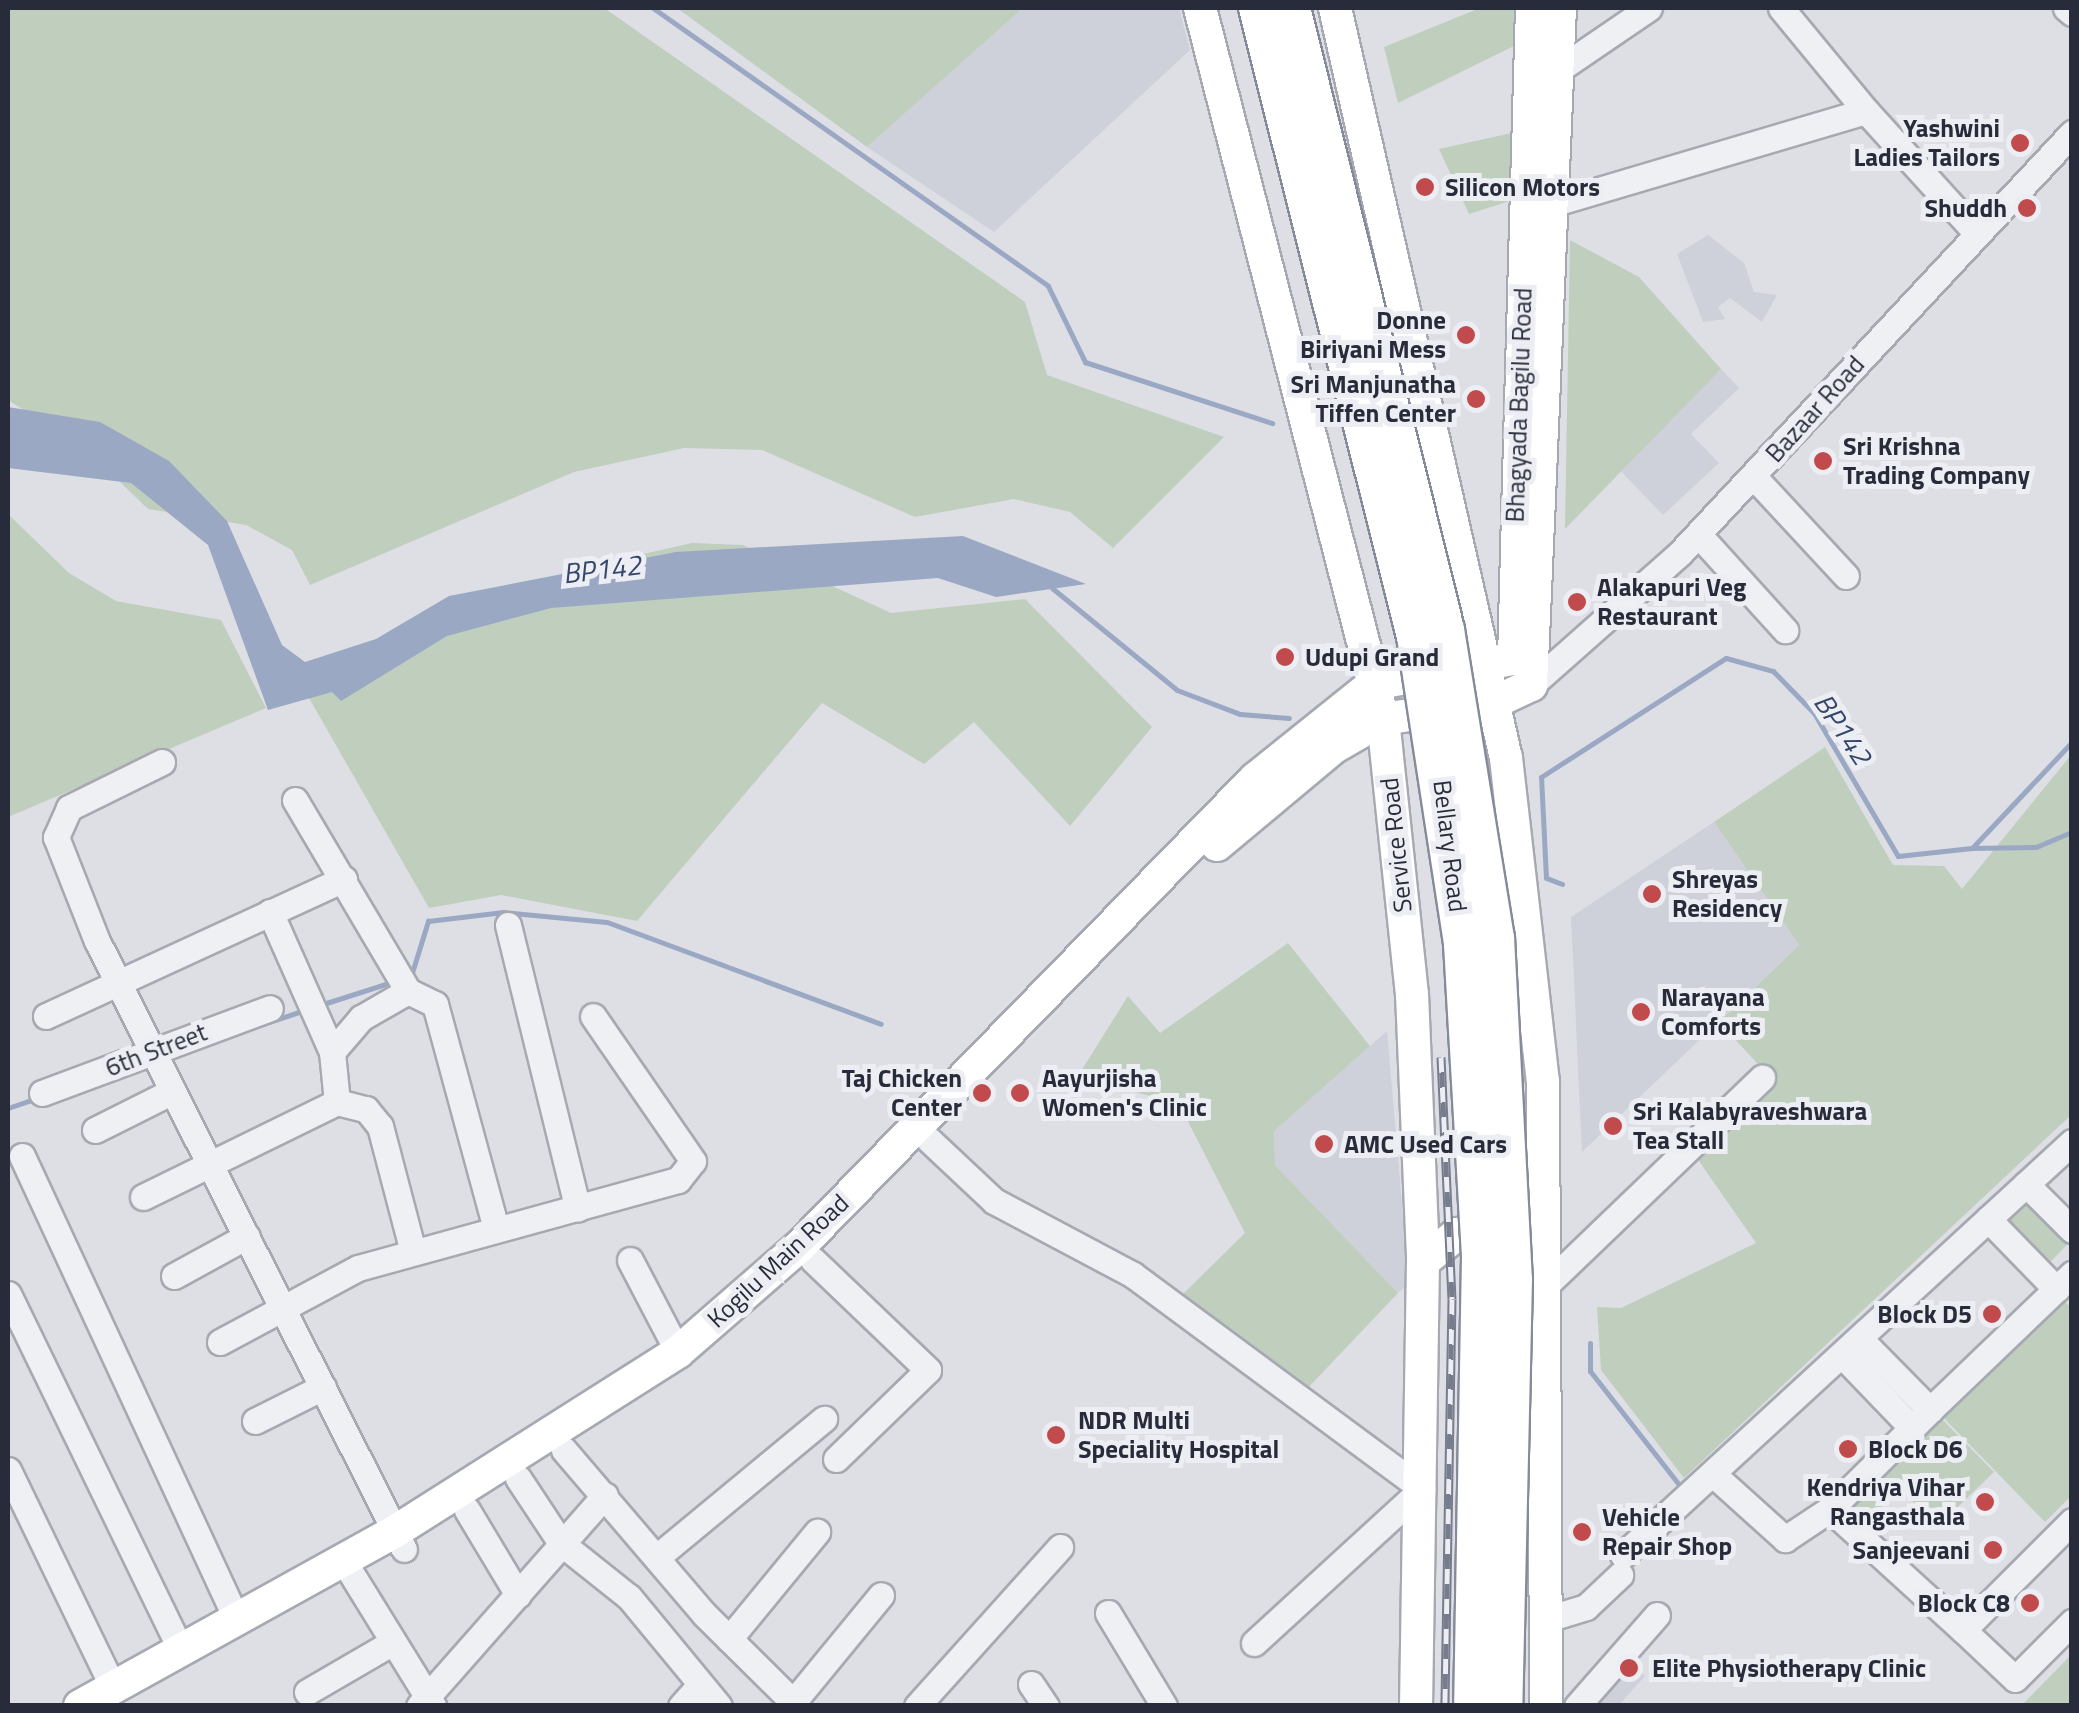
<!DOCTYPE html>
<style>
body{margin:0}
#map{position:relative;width:2079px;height:1713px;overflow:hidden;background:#dddfe5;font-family:"Titillium Web",sans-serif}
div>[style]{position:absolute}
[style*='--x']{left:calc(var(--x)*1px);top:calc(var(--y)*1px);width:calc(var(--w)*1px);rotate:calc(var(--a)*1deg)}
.built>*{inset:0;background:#cfd1da}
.green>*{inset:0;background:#c0cebe;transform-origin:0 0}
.water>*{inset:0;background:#9aa8c3}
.stream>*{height:5px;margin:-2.5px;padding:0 2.5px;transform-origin:2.5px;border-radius:2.5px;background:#9aa8c3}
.roads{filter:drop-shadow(2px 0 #a7a9b2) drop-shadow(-2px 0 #a7a9b2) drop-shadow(0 2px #a7a9b2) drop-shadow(0 -2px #a7a9b2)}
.minor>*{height:25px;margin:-12.5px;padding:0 12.5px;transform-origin:12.5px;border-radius:12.5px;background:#eff0f4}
.major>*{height:32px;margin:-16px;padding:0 16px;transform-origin:16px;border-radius:16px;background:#fff}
.rail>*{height:9px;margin-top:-4.5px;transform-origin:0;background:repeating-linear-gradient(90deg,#eceef3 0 15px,#777d8d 0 30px);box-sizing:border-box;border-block:2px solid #777d8d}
.bridges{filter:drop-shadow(2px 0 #858b9a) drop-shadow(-2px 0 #858b9a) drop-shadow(0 2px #858b9a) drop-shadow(0 -2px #858b9a)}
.highway-bridge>*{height:38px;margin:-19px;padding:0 19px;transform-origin:19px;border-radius:19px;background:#fff}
.dots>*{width:28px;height:28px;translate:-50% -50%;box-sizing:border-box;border:5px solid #eceef3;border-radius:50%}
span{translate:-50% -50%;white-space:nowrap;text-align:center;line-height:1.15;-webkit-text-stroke:10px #eceef3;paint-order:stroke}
.poi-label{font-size:25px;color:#282c3a;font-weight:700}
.right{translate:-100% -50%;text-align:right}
.left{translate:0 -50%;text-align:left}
.street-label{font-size:25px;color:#282c3a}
.water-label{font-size:28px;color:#36466a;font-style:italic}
.frame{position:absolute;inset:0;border:10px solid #282c3a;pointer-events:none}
</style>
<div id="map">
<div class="built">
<div style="clip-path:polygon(1023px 8px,1179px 8px,1190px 50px,994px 232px,867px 147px)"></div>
<div style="clip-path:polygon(1708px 235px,1744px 263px,1754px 292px,1777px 295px,1762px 322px,1730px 298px,1718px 307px,1725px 319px,1703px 322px,1677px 254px)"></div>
<div style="clip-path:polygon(1721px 369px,1739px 388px,1691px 434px,1719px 463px,1663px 515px,1617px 467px)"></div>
<div style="clip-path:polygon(1714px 822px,1799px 945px,1582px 1152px,1571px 917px)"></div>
<div style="clip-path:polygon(1387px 1031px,1409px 1284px,1398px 1293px,1275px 1165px,1274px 1130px)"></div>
<div style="clip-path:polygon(1616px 1648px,1645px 1676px,1619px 1705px,1578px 1706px)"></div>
</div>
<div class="green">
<div style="clip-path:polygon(8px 8px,607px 10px,1025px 302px,1047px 375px,1224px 437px,1113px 548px,1070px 512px,1014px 499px,915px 517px,762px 450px,684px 448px,574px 472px,310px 585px,292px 550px,246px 525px,148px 509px,88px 451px,8px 400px)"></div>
<div style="clip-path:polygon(677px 8px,1023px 8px,867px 147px)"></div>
<div style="clip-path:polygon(1480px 8px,1519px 8px,1522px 42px,1398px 103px,1384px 47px)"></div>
<div style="clip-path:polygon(1516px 132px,1516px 199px,1469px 214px,1439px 149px)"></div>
<div style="clip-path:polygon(1570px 240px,1639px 277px,1721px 369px,1565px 529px)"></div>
<div style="clip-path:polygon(8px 514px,69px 573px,116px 601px,221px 620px,266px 708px,8px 817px)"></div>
<div style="clip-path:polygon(692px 543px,743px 545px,891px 613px,1025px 599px,1152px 727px,1070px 826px,974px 722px,924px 764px,822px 703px,637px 921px,501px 895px,429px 908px,305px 691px,603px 563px)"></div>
<div style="clip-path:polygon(1825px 747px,1893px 865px,1944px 866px,1962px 889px,2071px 755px,2071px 1115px,1684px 1478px,1601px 1370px,1597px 1307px,1621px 1308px,1756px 1243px,1692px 1151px,1769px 1076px,1719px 1022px,1799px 945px,1714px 822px)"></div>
<div style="clip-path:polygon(1288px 943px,1370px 1046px,1274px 1131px,1275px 1165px,1398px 1293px,1305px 1391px,1180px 1297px,1245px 1233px,1179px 1104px,1078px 1076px,1128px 996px,1160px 1033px)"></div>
<div style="left:2025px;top:1196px;width:64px;height:33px;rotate:44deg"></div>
<div style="clip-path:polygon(2056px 1292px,2071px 1308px,2071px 1496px,2045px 1522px,1936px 1410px)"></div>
<div style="clip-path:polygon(1939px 1416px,1994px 1472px,1938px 1526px,1900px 1489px,1865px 1523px,1847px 1506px)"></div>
<div style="clip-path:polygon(2071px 1655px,2071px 1705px,2022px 1705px)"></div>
</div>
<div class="water">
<div style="clip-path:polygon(8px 407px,100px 422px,169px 461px,227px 521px,282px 645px,305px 662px,376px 639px,449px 596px,676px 552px,963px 536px,1086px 584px,996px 597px,938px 578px,551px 608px,447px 636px,341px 701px,332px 692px,268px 710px,208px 545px,131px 483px,8px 468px)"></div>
</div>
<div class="stream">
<div style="--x:653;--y:8;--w:483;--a:35.1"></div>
<div style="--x:1048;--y:286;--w:85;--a:64"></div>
<div style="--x:1085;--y:362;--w:197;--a:18.1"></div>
<div style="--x:1052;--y:588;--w:161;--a:39.2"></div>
<div style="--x:1177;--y:690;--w:67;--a:20.9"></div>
<div style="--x:1240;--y:714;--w:49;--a:4.7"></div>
<div style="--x:1972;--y:848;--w:64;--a:-0.9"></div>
<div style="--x:2036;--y:847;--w:39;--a:-23"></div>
<div style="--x:1562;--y:884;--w:17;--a:-159"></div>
<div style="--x:1546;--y:878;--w:101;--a:-92.8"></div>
<div style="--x:1541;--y:777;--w:220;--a:-32.8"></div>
<div style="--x:1726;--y:658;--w:49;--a:15.5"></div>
<div style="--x:1773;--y:671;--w:59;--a:45.7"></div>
<div style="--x:1814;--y:713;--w:166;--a:59.6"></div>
<div style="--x:1898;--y:856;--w:74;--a:-6.2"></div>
<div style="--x:1972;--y:848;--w:146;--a:-46.7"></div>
<div style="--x:411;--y:976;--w:58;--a:-72.8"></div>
<div style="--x:428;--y:921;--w:76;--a:-6.8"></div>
<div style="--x:503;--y:912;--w:104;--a:5.5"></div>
<div style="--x:607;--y:922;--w:292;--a:20.4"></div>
<div style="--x:320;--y:1005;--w:79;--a:-17.7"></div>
<div style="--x:254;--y:1027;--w:54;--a:-18.4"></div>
<div style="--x:8;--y:1108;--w:28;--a:-19"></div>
<div style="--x:1590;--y:1343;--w:28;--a:90"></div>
<div style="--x:1590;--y:1371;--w:147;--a:51.9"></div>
</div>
<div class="roads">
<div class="minor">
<div style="--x:1781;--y:8;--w:134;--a:50.5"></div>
<div style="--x:2066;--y:8;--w:8;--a:40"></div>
<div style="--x:1558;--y:70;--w:110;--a:-34.3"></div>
<div style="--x:1555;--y:203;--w:324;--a:-16.5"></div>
<div style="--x:1866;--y:111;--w:161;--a:47.8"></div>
<div style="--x:1754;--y:477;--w:135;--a:47.1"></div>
<div style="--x:1698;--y:534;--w:130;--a:47.8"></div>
<div style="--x:1531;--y:685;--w:199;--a:-41.5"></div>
<div style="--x:1680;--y:553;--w:575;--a:-46.97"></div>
<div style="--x:162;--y:762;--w:104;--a:153.7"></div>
<div style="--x:69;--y:808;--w:32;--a:114"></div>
<div style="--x:56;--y:837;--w:112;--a:68.5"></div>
<div style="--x:97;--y:941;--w:681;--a:63.21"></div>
<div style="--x:295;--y:800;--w:222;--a:59.4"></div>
<div style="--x:408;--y:991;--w:30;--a:26"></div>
<div style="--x:435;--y:1004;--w:232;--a:74.8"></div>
<div style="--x:270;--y:912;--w:153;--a:66.1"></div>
<div style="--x:332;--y:1052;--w:50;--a:84.3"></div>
<div style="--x:337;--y:1102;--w:30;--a:14"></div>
<div style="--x:366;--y:1109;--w:22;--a:51"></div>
<div style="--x:380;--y:1126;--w:130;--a:75.3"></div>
<div style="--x:508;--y:925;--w:292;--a:76.2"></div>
<div style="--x:46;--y:1016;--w:328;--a:-24.7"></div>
<div style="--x:332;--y:1052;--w:45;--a:-49.5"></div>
<div style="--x:361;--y:1018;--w:54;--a:-29.9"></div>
<div style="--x:42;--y:1093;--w:243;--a:-20.4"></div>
<div style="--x:95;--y:1130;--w:87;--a:-26.6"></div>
<div style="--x:929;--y:1140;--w:89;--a:43.2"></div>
<div style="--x:994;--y:1201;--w:157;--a:28"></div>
<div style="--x:1133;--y:1275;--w:360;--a:36.5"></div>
<div style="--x:1422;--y:1489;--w:228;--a:137.5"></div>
<div style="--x:22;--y:1156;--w:509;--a:65.15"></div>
<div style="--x:2026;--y:1184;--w:65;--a:45"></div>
<div style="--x:143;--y:1197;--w:216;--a:-26.1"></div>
<div style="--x:1988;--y:1219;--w:98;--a:45.8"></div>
<div style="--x:630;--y:1260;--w:104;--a:62.4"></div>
<div style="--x:813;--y:1260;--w:159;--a:43.7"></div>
<div style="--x:928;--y:1370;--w:128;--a:135.9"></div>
<div style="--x:174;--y:1276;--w:83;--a:-28.7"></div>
<div style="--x:1550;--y:1281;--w:294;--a:-43.8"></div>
<div style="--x:8;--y:1294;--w:394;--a:64.1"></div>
<div style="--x:1860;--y:1339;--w:100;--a:45.4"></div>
<div style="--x:1930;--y:1410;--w:197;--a:-43.8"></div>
<div style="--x:220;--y:1342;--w:157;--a:-28.2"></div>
<div style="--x:358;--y:1268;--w:332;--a:-15.4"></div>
<div style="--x:678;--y:1180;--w:24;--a:-52"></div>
<div style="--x:693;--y:1161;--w:176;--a:-124.6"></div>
<div style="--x:1843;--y:1356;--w:100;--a:46.2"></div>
<div style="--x:255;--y:1421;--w:76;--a:-26.6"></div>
<div style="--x:564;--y:1450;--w:216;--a:49.5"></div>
<div style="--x:704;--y:1614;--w:131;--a:44.7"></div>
<div style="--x:8;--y:1470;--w:241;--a:64.2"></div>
<div style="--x:1714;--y:1475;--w:96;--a:42"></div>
<div style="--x:1785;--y:1539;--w:54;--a:-33.7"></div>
<div style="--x:1830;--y:1509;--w:180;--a:42.3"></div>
<div style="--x:518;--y:1478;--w:78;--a:56.5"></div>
<div style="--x:561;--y:1543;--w:87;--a:38.5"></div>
<div style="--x:629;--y:1597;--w:141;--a:50.5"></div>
<div style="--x:1830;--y:1509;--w:141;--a:-44.7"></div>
<div style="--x:467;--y:1510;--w:99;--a:59"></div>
<div style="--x:2072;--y:1521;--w:154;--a:135"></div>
<div style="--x:1963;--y:1630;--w:71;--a:43.3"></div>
<div style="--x:2015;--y:1679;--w:81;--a:-45"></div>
<div style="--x:1623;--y:1555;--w:610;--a:-42.61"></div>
<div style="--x:657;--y:1557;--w:217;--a:-39.6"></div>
<div style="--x:343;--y:1560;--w:172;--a:58.3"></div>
<div style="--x:1108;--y:1613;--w:109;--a:58.9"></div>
<div style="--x:1547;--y:1619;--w:41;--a:-17.1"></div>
<div style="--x:1586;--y:1607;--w:47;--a:-43.3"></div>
<div style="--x:729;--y:1639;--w:139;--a:-50.6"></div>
<div style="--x:1031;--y:1684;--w:27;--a:56"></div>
<div style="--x:307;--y:1692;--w:99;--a:-30.2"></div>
<div style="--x:794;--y:1701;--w:137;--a:-50.6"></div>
<div style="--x:419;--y:1706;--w:281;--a:-48.6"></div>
<div style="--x:681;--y:1706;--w:28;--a:-48"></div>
<div style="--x:917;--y:1706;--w:214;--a:-48"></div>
<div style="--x:1577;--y:1706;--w:121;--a:-48.7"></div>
</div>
<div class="major">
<div style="--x:1200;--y:8;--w:734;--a:75.57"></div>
<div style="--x:1383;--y:719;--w:277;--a:84"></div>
<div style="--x:1412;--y:994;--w:268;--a:87.6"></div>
<div style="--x:1423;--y:1262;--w:444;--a:90.9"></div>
<div style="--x:1335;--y:8;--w:769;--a:77.16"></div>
<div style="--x:1506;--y:758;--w:325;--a:83.5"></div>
<div style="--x:1543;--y:1081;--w:625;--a:89.72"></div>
<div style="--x:1217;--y:845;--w:151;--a:-39.9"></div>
<div style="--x:1333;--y:748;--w:58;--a:-30.1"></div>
<div style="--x:1383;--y:719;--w:113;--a:-8.6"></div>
<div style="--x:1495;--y:702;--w:40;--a:-25"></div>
<div style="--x:1531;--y:685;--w:678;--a:-87.55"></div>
<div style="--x:1423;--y:1262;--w:44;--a:-39.5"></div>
<div style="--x:1457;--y:1234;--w:45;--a:-6.3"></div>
<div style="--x:80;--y:1706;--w:361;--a:-29"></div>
<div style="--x:396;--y:1531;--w:334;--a:-32.4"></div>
<div style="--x:678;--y:1352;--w:162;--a:-41"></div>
<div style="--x:800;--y:1246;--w:652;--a:-45.75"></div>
<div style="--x:1255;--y:779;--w:151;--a:-38.8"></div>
<div style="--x:1373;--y:684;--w:143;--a:-10.1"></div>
<div style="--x:1514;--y:659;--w:651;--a:-88.42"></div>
</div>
</div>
<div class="rail">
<div style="--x:1441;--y:1057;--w:242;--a:87.4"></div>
<div style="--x:1452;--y:1299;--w:407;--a:91"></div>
</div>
<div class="bridges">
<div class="highway-bridge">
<div style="--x:1258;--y:8;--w:648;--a:75.88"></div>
<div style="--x:1416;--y:636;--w:312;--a:81.3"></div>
<div style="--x:1463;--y:944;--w:313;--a:86.7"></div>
<div style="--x:1481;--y:1256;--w:450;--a:91"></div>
<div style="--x:1291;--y:8;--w:641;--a:76.09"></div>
<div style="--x:1445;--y:630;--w:312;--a:80.8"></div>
<div style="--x:1495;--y:938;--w:341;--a:87"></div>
<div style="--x:1513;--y:1279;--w:427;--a:91.3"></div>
</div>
</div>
<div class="dots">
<div style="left:2020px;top:143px;background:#c14b4c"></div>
<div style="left:1425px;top:187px;background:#c14b4c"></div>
<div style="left:2027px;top:208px;background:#c14b4c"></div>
<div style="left:1466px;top:335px;background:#c14b4c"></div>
<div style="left:1476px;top:399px;background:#c14b4c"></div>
<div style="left:1823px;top:461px;background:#c14b4c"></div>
<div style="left:1577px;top:602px;background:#c14b4c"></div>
<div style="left:1285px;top:657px;background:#c14b4c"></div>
<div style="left:1652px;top:894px;background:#c14b4c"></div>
<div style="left:1641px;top:1012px;background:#c14b4c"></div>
<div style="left:982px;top:1093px;background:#c14b4c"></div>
<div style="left:1020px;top:1093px;background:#c14b4c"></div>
<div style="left:1613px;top:1126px;background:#c14b4c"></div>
<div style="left:1324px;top:1144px;background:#c14b4c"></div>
<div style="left:1992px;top:1314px;background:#c14b4c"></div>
<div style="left:1056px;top:1435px;background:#c14b4c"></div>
<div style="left:1848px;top:1449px;background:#c14b4c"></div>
<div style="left:1985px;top:1502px;background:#c14b4c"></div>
<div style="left:1582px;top:1532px;background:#c14b4c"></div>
<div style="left:1993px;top:1550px;background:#c14b4c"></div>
<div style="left:2030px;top:1603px;background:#c14b4c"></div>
<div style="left:1629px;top:1668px;background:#c14b4c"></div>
</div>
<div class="poi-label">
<span class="right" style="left:2000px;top:143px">Yashwini<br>Ladies Tailors</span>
<span class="left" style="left:1445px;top:187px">Silicon Motors</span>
<span class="right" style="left:2007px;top:208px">Shuddh</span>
<span class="right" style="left:1446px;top:335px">Donne<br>Biriyani Mess</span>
<span class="right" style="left:1456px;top:399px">Sri Manjunatha<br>Tiffen Center</span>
<span class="left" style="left:1843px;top:461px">Sri Krishna<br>Trading Company</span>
<span class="left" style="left:1597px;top:602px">Alakapuri Veg<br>Restaurant</span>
<span class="left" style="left:1305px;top:657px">Udupi Grand</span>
<span class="left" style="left:1672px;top:894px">Shreyas<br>Residency</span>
<span class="left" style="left:1661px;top:1012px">Narayana<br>Comforts</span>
<span class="right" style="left:962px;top:1093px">Taj Chicken<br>Center</span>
<span class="left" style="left:1042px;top:1093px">Aayurjisha<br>Women's Clinic</span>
<span class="left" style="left:1633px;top:1126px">Sri Kalabyraveshwara<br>Tea Stall</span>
<span class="left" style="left:1344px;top:1144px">AMC Used Cars</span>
<span class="right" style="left:1972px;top:1314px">Block D5</span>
<span class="left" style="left:1078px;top:1435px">NDR Multi<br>Speciality Hospital</span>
<span class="left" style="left:1868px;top:1449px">Block D6</span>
<span class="right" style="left:1965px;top:1502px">Kendriya Vihar<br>Rangasthala</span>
<span class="left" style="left:1602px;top:1532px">Vehicle<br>Repair Shop</span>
<span class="right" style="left:1970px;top:1550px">Sanjeevani</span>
<span class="right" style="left:2010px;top:1603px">Block C8</span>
<span class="left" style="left:1652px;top:1668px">Elite Physiotherapy Clinic</span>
</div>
<div class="street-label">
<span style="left:1519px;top:405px;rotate:-88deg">Bhagyada Bagilu Road</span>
<span style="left:1815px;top:409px;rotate:-48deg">Bazaar Road</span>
<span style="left:1396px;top:845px;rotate:-96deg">Service Road</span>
<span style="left:1450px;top:846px;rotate:83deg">Bellary Road</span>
<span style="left:156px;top:1050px;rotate:-21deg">6th Street</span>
<span style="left:778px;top:1261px;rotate:-43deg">Kogilu Main Road</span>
</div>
<div class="water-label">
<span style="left:602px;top:569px;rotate:-7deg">BP142</span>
<span style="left:1843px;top:729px;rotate:56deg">BP142</span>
</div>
<div class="frame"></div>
</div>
